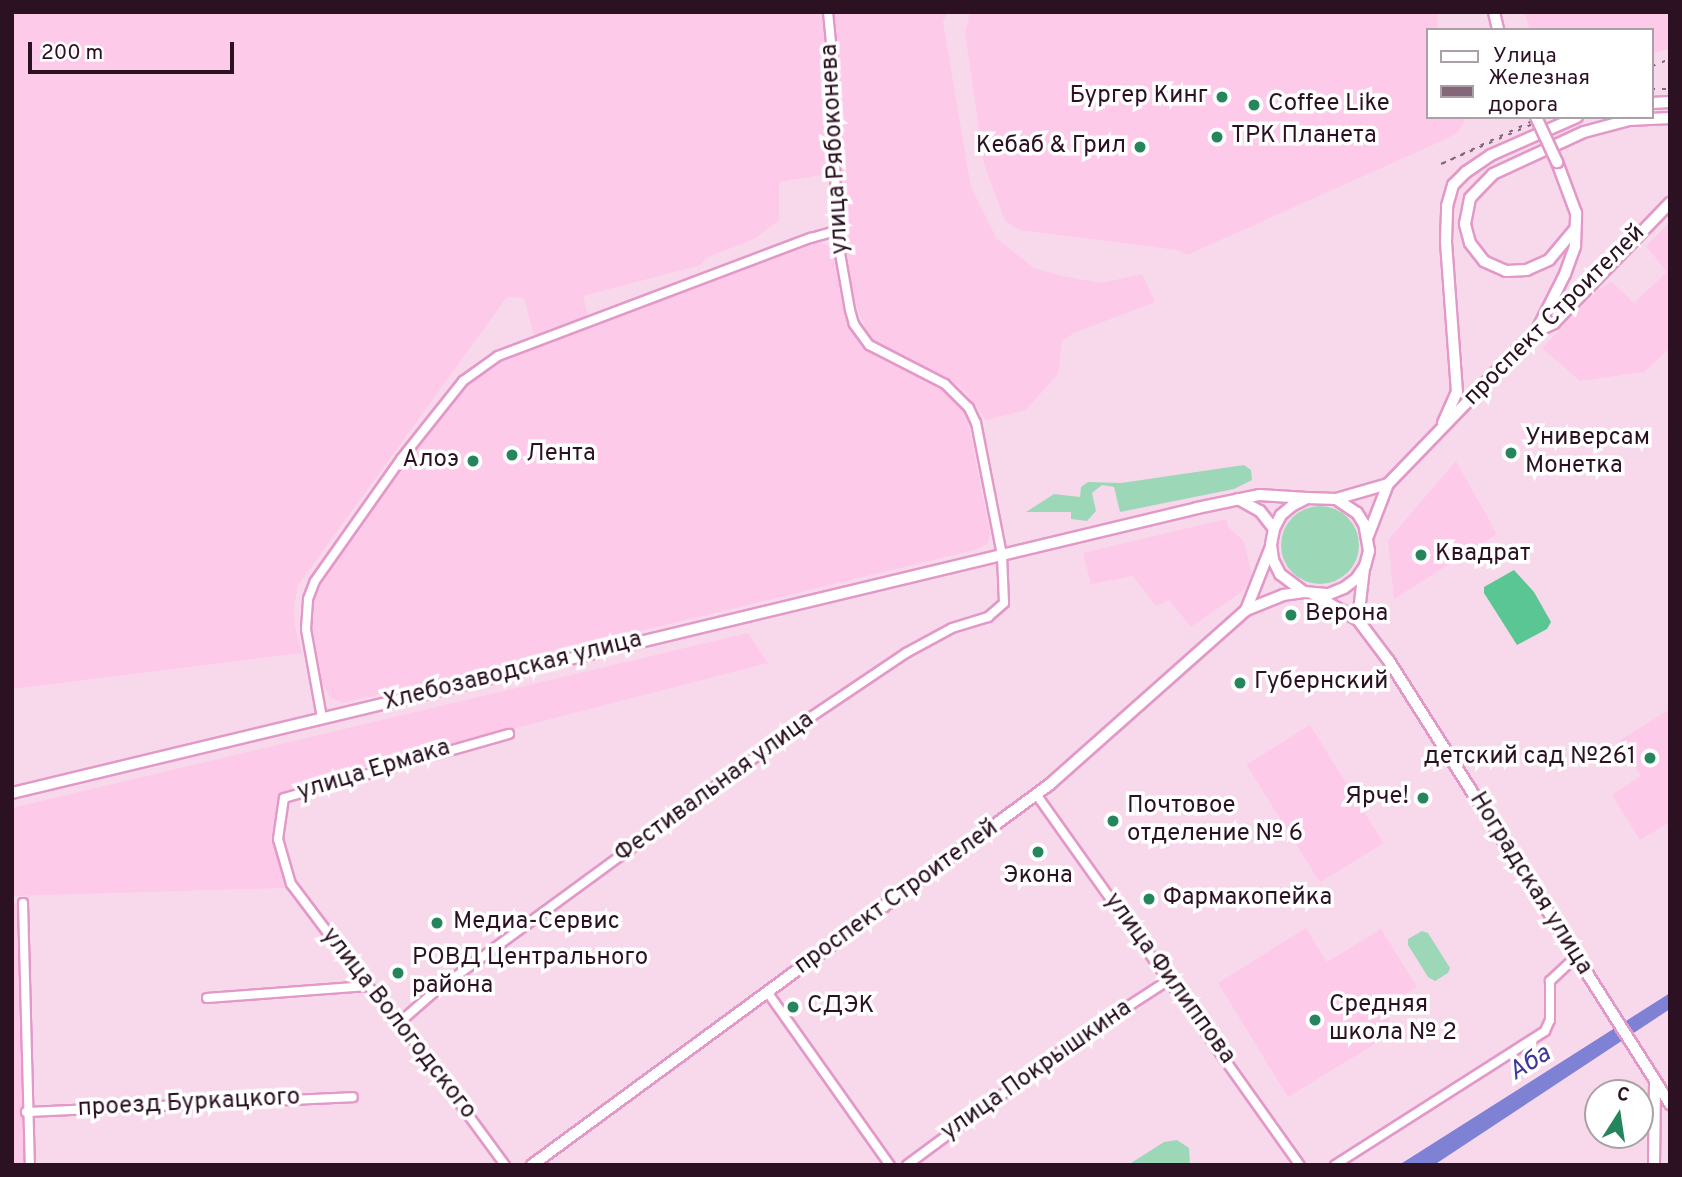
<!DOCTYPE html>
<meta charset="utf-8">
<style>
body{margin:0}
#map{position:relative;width:1682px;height:1177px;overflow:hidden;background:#f8d9ec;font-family:Overpass,sans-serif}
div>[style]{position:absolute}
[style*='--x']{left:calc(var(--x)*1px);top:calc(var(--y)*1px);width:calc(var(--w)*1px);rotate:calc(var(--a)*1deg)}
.built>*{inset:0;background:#fdcae9;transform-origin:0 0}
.green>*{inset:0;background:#9cd8b8}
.round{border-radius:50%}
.forest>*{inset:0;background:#59c694}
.water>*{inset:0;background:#7f81d5}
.roads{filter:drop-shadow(2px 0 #e399c8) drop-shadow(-2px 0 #e399c8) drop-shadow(0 2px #e399c8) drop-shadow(0 -2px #e399c8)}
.minor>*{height:8px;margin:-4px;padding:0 4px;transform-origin:4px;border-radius:4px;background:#fff}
.major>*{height:10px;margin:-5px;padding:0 5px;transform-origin:5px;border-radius:5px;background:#fff}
.rail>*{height:2px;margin-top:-1px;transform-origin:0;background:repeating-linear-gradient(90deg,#836678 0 3.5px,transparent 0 10.5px)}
.bridges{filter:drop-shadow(2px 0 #e399c8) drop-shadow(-2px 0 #e399c8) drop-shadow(0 2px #e399c8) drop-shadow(0 -2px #e399c8)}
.major-bridge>*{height:10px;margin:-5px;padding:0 5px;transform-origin:5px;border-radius:5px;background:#fff}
.dots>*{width:19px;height:19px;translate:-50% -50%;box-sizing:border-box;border:4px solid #fff;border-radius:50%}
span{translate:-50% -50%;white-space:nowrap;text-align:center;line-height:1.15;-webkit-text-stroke:7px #fff;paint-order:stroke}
.poi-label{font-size:24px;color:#2c1123}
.right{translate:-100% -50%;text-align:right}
.left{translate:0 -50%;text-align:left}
.street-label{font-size:24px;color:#2c1123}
.water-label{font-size:26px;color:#3f3699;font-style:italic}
.frame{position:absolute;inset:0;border:14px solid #2c1123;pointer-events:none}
.legend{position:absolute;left:1426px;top:28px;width:228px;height:91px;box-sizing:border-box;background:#fff;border:2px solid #aba0a7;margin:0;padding:9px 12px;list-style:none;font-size:21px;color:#2c1123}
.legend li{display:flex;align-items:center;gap:14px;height:35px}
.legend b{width:35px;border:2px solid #aba0a7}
.north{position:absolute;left:1584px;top:1079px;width:70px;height:70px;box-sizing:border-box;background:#fff;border:2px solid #aba0a7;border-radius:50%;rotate:12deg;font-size:19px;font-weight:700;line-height:28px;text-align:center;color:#2c1123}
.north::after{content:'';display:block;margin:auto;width:24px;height:32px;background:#25855d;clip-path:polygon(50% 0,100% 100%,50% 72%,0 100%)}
.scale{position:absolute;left:28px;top:42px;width:206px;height:32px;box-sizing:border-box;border:4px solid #2c1123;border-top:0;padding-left:9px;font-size:21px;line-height:24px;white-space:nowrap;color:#2c1123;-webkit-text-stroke:5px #fff;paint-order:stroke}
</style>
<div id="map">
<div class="built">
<div style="clip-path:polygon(12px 12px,948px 12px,943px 22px,971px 187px,997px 239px,1034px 268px,1062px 276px,1102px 283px,1142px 274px,1155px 302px,1074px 333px,1062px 341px,1058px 374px,1026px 410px,986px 420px,965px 391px,949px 379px,870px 339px,856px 305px,848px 269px,843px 225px,841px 172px,779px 182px,779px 220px,754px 239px,706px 258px,701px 265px,583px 296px,588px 316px,534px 335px,524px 298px,507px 297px,298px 585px,294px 606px,295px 627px,302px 653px,12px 689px)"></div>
<div style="clip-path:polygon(970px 12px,1438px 12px,1437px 30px,1428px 30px,1428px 117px,1467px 117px,1457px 133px,1444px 140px,1187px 255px,1177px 250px,1019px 230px,1005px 221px,984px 164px,965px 33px)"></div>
<div style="clip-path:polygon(1524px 12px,1670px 12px,1670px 48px,1652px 54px,1652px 30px,1530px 30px)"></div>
<div style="clip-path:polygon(1670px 222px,1670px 348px,1644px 372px,1580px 381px,1542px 348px,1599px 289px,1612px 282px,1634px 303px,1667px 272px,1646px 246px)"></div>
<div style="clip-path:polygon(819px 242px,827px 245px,834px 254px,845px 315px,862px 346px,883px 360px,937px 385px,961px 403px,966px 411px,990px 534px,988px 543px,978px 549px,343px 703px,331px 698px,322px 684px,311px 623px,312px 602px,331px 568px,426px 435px,472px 380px,489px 367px,555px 338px)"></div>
<div style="clip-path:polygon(1456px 461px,1497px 534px,1394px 599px,1388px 540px)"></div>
<div style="clip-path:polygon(1226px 519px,1228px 527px,1244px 541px,1252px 575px,1243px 591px,1191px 627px,1169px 600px,1156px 606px,1133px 576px,1091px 584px,1083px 553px)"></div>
<div style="clip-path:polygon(748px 633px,768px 663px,469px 740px,279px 795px,274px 837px,285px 888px,12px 896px,12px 808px)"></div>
<div style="clip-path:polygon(1670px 709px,1670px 822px,1640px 840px,1612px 795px,1641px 776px,1619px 741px)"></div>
<div style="left:1310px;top:725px;width:139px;height:75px;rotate:58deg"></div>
<div style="clip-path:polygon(12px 903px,17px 903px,28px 1165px,12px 1165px)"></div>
<div style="clip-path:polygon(1306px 928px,1327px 962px,1381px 929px,1417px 987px,1382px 1008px,1396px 1031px,1288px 1097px,1218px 983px)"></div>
</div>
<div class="green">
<div style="clip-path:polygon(1244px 465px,1251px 470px,1252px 480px,1234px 489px,1120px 512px,1114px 487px,1102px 485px,1092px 493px,1096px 511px,1087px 521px,1071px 519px,1071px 512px,1026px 512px,1054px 494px,1080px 497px,1081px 487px,1088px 482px,1121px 483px)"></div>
<div class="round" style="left:1281px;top:506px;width:78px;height:78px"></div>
<div style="clip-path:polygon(1422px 931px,1428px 933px,1450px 968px,1448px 973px,1435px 981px,1428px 977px,1408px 945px,1408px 939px)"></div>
<div style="clip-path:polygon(1177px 1140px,1189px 1148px,1190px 1165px,1128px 1165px,1164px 1142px)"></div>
</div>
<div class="forest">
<div style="clip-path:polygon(1514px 570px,1534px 592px,1551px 622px,1547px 629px,1517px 645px,1484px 593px,1484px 587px)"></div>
</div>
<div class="water">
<div style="clip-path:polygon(1670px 993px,1670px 1009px,1434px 1165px,1399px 1165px)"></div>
</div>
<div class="roads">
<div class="minor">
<div style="--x:322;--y:718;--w:90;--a:-100.2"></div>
<div style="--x:306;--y:629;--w:30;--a:-86"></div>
<div style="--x:308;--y:599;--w:19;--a:-69"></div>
<div style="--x:315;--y:581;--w:149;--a:-54.8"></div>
<div style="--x:401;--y:459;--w:100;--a:-51.5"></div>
<div style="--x:463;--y:381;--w:43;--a:-35.5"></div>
<div style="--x:498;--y:356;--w:335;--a:-20.7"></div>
<div style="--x:811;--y:238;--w:26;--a:-16"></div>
<div style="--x:1036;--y:794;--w:455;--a:54.6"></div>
<div style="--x:23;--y:903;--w:262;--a:88.5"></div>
<div style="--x:768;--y:993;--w:211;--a:54.7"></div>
<div style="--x:207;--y:998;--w:161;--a:-4.3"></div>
<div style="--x:400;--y:1022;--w:44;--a:-41.3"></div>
<div style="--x:433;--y:993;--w:454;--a:-36.2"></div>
<div style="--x:799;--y:725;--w:129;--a:-33.9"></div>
<div style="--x:906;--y:653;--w:52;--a:-28.5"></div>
<div style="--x:952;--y:628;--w:38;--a:-17"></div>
<div style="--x:988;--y:617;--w:21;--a:-41"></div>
<div style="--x:1004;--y:603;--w:48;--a:-92.4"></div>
<div style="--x:1002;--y:555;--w:135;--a:-101.1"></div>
<div style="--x:976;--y:423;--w:17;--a:-115"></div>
<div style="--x:969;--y:408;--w:34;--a:-135"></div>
<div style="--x:945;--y:384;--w:85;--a:-152.8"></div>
<div style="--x:869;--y:345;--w:26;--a:-126"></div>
<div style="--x:854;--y:324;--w:15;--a:-106"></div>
<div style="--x:850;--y:310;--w:80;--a:-100"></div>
<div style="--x:836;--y:231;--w:157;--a:-90.7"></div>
<div style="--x:834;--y:74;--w:62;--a:-95.5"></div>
<div style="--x:26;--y:1112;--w:327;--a:-2.6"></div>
<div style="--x:505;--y:1165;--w:177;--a:-126.3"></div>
<div style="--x:400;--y:1022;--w:48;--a:-131.6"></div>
<div style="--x:368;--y:986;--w:128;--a:-127"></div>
<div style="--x:291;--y:884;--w:47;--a:-106.1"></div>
<div style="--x:278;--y:839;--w:41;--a:-81.7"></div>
<div style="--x:284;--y:798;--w:234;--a:-15.9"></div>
<div style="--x:907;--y:1165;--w:207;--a:-36.5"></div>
<div style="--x:1073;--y:1042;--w:114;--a:-32.9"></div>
<div style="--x:1335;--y:1165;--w:249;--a:-32.5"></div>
<div style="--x:1545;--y:1031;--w:12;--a:-66"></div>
<div style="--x:1550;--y:1020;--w:39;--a:-90"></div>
<div style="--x:1550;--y:981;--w:35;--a:-43"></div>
</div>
<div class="major">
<div style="--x:1494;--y:12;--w:18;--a:77"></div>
<div style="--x:1652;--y:103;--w:18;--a:-3"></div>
<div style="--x:1575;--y:229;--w:40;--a:130"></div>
<div style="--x:1549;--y:260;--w:24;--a:156"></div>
<div style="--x:1527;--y:270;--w:21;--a:177"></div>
<div style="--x:1506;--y:271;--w:24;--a:-156"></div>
<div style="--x:1484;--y:261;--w:23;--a:-128"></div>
<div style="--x:1470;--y:243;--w:20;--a:-105"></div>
<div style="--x:1465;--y:224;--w:26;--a:-79"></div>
<div style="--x:1470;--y:198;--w:33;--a:-46"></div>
<div style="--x:1493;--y:174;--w:100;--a:-24.8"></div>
<div style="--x:1584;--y:132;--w:47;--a:-14.9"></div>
<div style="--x:1629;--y:120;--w:41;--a:-2.8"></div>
<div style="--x:1536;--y:332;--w:65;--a:-63.4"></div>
<div style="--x:1565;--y:274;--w:30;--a:-70"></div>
<div style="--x:1575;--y:246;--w:33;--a:-88"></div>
<div style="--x:1576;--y:213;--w:54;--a:-110.4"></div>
<div style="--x:1443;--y:423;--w:34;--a:-66"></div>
<div style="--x:1457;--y:392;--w:151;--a:-94.2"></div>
<div style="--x:1446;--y:241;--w:35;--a:-88"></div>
<div style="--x:1447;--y:206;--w:22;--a:-74"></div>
<div style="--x:1453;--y:185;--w:18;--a:-45"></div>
<div style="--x:1466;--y:172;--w:30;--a:-34"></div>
<div style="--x:1491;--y:155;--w:94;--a:-23.8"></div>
<div style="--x:1238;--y:499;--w:25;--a:29"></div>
<div style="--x:1260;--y:511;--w:23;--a:52"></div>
<div style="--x:1274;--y:529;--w:16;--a:101"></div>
<div style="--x:1271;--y:545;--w:15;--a:82"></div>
<div style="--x:1273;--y:560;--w:16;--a:63"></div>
<div style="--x:1280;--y:574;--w:30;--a:37"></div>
<div style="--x:1304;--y:592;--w:25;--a:5"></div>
<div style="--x:1329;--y:594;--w:16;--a:-22"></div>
<div style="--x:1344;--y:588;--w:15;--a:-37"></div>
<div style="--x:1356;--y:579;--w:16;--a:-55"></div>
<div style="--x:1365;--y:566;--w:16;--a:-75"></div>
<div style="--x:1369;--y:551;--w:27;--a:-100"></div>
<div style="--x:1364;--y:524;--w:13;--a:-122"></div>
<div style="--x:1357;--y:513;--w:25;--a:-146"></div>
<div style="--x:1336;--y:499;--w:29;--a:-178"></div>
<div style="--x:1307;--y:498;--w:16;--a:153"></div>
<div style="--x:1293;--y:505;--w:16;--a:140"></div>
<div style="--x:1281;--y:515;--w:16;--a:117"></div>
<div style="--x:1336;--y:499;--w:54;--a:-16.1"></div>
<div style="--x:1368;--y:536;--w:56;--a:-69"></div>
<div style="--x:1388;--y:484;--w:211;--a:-46"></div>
<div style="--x:1535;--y:332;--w:21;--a:-25"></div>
<div style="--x:1554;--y:323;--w:167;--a:-46"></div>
<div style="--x:1313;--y:594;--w:52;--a:30"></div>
<div style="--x:1358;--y:620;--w:51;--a:52.9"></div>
<div style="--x:1389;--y:661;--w:525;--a:57.61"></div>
<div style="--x:1246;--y:610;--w:66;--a:-68.5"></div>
<div style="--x:1358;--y:620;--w:52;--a:-83.4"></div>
<div style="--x:12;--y:793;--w:1219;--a:-13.52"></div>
<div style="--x:1197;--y:508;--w:63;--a:-11.8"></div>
<div style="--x:1259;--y:495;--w:48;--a:3.6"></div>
<div style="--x:532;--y:1165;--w:642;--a:-36.32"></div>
<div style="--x:1049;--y:785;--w:264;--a:-41.6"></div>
<div style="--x:1246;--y:610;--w:40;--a:-22"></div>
<div style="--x:1283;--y:595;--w:21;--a:-8"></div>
<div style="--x:1654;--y:1165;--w:85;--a:-89.3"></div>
</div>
</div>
<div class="rail">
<div style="--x:1652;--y:66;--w:19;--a:-21"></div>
<div style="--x:1652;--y:89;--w:18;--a:0"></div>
<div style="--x:1541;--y:117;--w:110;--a:154.8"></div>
<div style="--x:1441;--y:164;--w:118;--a:-23.5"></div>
</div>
<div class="bridges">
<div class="major-bridge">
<div style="--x:1536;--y:117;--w:50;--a:65"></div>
</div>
</div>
<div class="dots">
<div style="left:1222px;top:97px;background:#25855d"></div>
<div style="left:1254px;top:105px;background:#25855d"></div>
<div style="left:1217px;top:137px;background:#25855d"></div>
<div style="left:1140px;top:147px;background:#25855d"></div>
<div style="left:1511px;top:453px;background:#25855d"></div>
<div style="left:512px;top:455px;background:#25855d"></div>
<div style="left:473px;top:461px;background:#25855d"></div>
<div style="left:1421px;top:555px;background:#25855d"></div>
<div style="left:1291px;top:615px;background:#25855d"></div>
<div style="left:1240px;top:683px;background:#25855d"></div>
<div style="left:1650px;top:758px;background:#25855d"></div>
<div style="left:1423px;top:798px;background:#25855d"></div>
<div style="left:1113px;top:821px;background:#25855d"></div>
<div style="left:1038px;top:852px;background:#25855d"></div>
<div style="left:1149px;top:899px;background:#25855d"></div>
<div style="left:437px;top:923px;background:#25855d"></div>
<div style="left:398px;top:973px;background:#25855d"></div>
<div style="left:793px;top:1007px;background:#25855d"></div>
<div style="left:1315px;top:1020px;background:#25855d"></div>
</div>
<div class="poi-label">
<span class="right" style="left:1208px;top:97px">Бургер Кинг</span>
<span class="left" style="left:1268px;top:105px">Coffee Like</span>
<span class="left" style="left:1231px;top:137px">ТРК Планета</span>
<span class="right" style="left:1126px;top:147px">Кeбаб &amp; Грил</span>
<span class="left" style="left:1525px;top:453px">Универсам<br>Монетка</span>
<span class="left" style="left:526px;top:455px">Лента</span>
<span class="right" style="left:459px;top:461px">Алоэ</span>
<span class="left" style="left:1435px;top:555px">Квадрат</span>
<span class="left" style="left:1305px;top:615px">Верона</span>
<span class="left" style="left:1254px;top:683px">Губернский</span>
<span class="right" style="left:1636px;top:758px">детский сад №261</span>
<span class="right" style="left:1409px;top:798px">Ярче!</span>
<span class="left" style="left:1127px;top:821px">Почтовое<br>отделение № 6</span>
<span style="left:1038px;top:877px">Экона</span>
<span class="left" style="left:1163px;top:899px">Фармакопейка</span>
<span class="left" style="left:453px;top:923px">Медиа-Сервис</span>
<span class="left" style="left:412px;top:973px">РОВД Центрального<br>района</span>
<span class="left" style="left:1329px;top:1020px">Средняя<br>школа № 2</span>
<span class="left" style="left:807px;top:1007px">СДЭК</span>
</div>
<div class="street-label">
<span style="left:836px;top:149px;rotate:-93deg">улица Рябоконева</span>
<span style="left:1555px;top:316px;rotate:-45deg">проспект Строителей</span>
<span style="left:513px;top:672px;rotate:-14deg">Хлебозаводская улица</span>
<span style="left:374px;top:771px;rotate:-17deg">улица Ермака</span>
<span style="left:715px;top:788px;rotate:-36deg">Фестивальная улица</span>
<span style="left:1530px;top:884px;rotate:58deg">Ноградская улица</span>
<span style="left:897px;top:898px;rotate:-36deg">проспект Строителей</span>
<span style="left:1169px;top:979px;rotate:54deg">улица Филиппова</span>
<span style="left:398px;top:1024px;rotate:52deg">улица Вологодского</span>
<span style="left:1037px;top:1071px;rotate:-35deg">улица Покрышкина</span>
<span style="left:189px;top:1104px;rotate:-3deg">проезд Буркацкого</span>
</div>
<div class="water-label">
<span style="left:1530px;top:1064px;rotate:-32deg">Аба</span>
</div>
<div class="frame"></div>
<ul class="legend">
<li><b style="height:9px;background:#fff"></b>Улица</li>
<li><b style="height:9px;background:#836678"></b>Железная дорога</li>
</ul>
<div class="north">С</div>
<div class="scale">200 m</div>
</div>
